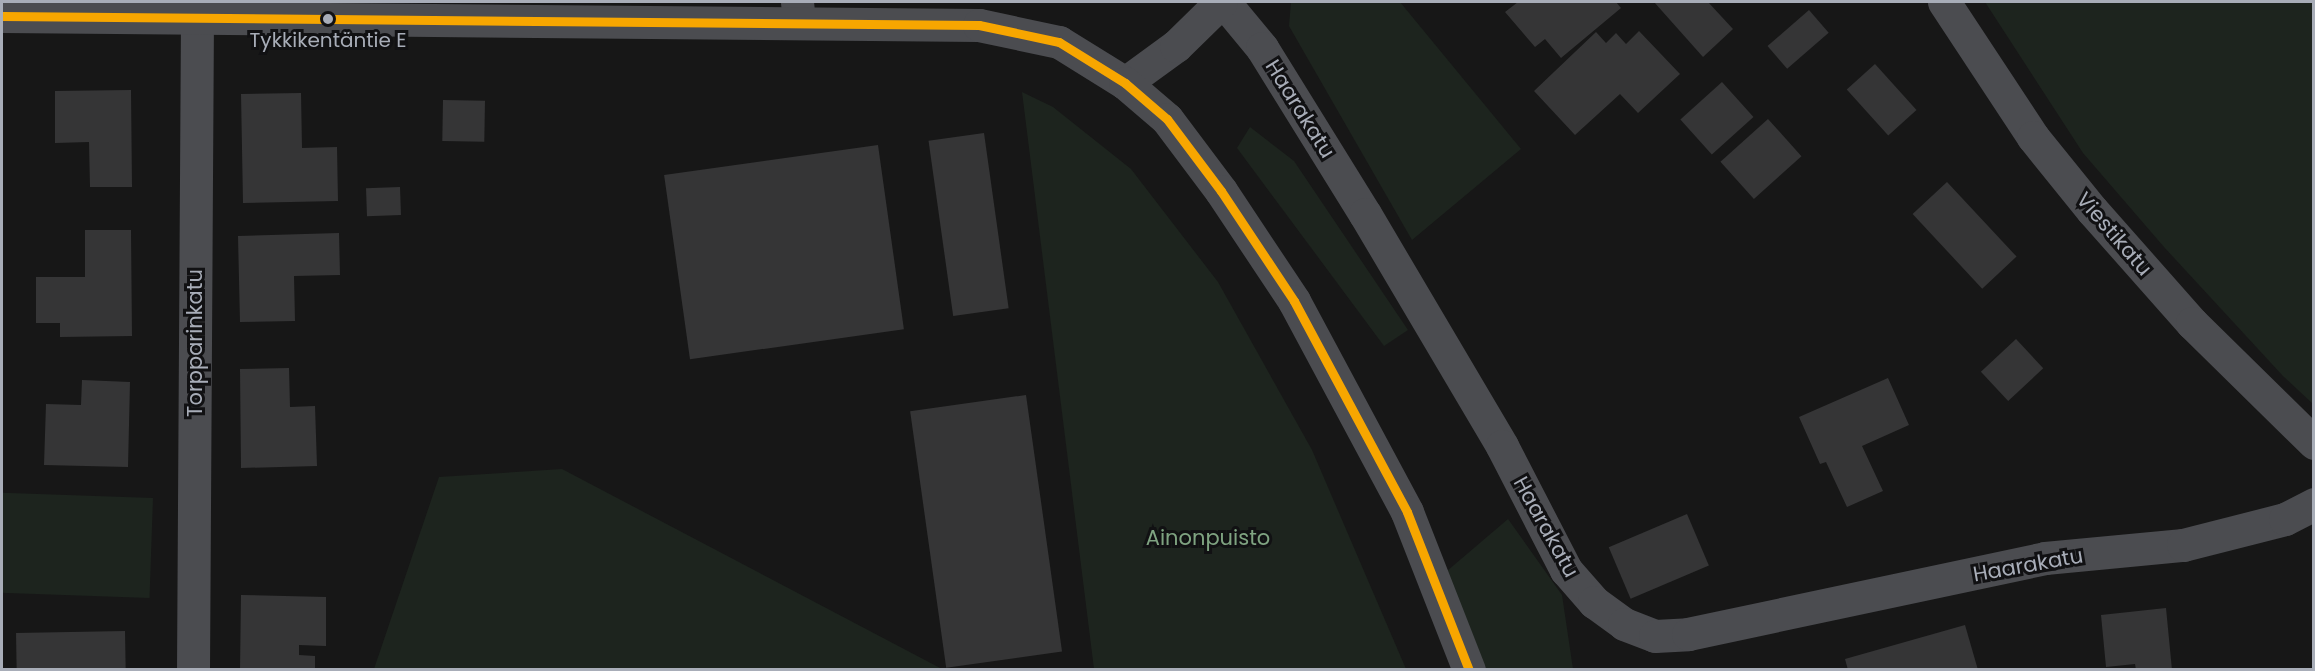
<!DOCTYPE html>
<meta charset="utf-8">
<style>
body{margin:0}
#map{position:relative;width:2315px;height:671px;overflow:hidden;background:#171717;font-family:Poppins,sans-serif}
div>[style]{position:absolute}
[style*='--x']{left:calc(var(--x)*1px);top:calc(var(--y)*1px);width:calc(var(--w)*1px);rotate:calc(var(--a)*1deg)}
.green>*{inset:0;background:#1d241e;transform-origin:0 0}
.building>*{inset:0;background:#353536;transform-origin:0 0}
.minor>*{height:33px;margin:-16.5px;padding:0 16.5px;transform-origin:16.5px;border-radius:16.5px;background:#4b4c50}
.tertiary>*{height:33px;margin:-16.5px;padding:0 16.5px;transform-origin:16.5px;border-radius:16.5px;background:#4b4c50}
.bus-1>*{height:9px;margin:-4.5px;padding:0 4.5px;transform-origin:4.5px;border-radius:4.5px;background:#f7a600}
.dots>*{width:16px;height:16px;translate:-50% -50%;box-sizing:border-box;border:3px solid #111113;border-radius:50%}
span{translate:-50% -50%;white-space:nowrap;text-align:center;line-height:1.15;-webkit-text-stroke:6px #111113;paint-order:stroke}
.bus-label{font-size:20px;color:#a8adb8}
.street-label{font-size:21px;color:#a8adb8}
.park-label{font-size:21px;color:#7fa381}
.frame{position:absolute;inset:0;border:3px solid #a8adb8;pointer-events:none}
</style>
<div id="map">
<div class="green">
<div style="clip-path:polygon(1291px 2px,1400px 2px,1521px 149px,1412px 240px,1289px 26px)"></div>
<div style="clip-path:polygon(1985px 2px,2313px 2px,2313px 404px,2283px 376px,2164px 247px,2083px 153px)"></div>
<div style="clip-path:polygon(1022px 92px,1053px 107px,1131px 169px,1218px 282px,1312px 450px,1406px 669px,1094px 669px)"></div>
<div style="clip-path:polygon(1250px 127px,1294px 161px,1408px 330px,1384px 346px,1237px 148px)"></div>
<div style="clip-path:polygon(562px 469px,942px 669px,374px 669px,439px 477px)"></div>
<div style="left:153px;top:498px;width:100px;height:151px;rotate:92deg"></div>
<div style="clip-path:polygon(1508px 519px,1562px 595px,1573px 669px,1486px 669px,1447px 571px)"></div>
</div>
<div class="building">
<div style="clip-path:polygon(1518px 2px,1616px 2px,1621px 8px,1561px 58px,1545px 39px,1535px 47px,1505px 12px)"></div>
<div style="clip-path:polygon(1654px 2px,1708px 2px,1733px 29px,1703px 57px)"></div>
<div style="left:1809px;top:10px;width:30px;height:55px;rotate:49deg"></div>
<div style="clip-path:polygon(1639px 31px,1680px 74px,1638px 113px,1620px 94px,1575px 135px,1534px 91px,1596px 32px,1606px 43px,1616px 33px,1626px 44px)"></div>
<div style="left:1875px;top:64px;width:62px;height:38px;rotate:48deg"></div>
<div style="left:1722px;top:82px;width:47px;height:56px;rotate:48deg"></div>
<div style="clip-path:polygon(131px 90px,132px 187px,90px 187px,89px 142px,55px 143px,55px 91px)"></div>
<div style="clip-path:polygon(301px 93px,302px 148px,337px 147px,338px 201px,243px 203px,241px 94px)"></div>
<div style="left:443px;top:100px;width:42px;height:41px;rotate:1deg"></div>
<div style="left:1768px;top:119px;width:50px;height:64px;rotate:48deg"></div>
<div style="left:984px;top:133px;width:177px;height:56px;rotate:82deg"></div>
<div style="left:878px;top:145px;width:186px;height:216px;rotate:82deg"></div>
<div style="left:1947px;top:182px;width:102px;height:47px;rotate:47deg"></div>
<div style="left:400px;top:187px;width:28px;height:34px;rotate:88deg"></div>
<div style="clip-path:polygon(85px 230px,131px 230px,132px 336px,60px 337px,60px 323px,36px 323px,36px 277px,85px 277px)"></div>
<div style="clip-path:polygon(339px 233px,340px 275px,294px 276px,295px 321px,240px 322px,238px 236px)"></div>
<div style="left:2016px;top:339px;width:40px;height:48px;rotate:47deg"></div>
<div style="clip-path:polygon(289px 368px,290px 407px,315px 406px,317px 466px,241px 468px,240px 369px)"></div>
<div style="clip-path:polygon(1888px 378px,1909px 425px,1862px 446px,1883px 491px,1847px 507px,1826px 462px,1820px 464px,1799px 417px)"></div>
<div style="clip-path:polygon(82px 380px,130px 382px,128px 467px,44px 465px,46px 404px,81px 405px)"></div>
<div style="left:1026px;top:395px;width:259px;height:117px;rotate:82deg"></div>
<div style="left:1687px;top:514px;width:56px;height:85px;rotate:67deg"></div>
<div style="clip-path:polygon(241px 595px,326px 597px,326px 646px,299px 645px,299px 655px,315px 656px,315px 670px,240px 670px)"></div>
<div style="clip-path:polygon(2166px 608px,2172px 670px,2136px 670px,2135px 664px,2106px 667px,2101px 615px)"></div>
<div style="clip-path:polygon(1965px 625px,1978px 670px,1848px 670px,1845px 659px)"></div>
<div style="left:125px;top:631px;width:39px;height:109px;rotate:89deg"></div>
</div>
<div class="minor">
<div style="--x:797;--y:2;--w:19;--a:84"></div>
<div style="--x:1224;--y:2;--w:60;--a:50.4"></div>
<div style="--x:1262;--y:48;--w:195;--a:58.2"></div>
<div style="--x:1365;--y:214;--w:269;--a:59.4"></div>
<div style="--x:1502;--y:446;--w:140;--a:62.7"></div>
<div style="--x:1566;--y:570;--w:43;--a:48.8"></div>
<div style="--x:1594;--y:602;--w:37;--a:36"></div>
<div style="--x:1624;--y:624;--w:33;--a:21"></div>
<div style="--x:1655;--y:636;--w:33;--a:-3"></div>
<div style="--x:1688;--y:634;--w:365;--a:-12"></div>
<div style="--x:2045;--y:558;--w:139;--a:-5.4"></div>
<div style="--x:2183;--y:545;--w:105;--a:-14.3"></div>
<div style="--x:2285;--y:519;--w:33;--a:-27"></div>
<div style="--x:1944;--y:2;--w:162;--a:56.6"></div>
<div style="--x:2033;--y:137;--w:94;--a:51.1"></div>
<div style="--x:2092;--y:210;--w:151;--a:48.5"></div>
<div style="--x:2192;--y:323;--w:171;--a:44.5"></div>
<div style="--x:1125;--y:83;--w:63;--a:-36"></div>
<div style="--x:1176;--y:46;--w:63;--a:-44.4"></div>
<div style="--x:193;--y:670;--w:653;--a:-89.65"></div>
</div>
<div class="tertiary">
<div style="--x:2;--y:16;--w:977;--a:0.53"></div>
<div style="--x:979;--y:25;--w:82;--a:12"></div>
<div style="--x:1059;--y:42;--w:78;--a:31.8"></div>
<div style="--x:1125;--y:83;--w:55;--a:40.6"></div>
<div style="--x:1167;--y:119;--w:90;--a:53.1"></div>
<div style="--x:1221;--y:191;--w:132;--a:56.4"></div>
<div style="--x:1294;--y:301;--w:239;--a:61.8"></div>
<div style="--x:1407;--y:512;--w:170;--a:68.6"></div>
</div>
<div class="bus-1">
<div style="--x:2;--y:16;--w:977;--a:0.53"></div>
<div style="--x:979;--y:25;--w:82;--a:12"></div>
<div style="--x:1059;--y:42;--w:78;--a:31.8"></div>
<div style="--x:1125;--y:83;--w:55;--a:40.6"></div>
<div style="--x:1167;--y:119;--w:90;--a:53.1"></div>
<div style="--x:1221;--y:191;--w:132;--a:56.4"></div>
<div style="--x:1294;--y:301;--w:239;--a:61.8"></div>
<div style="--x:1407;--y:512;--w:170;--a:68.6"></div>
</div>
<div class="dots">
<div style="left:328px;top:19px;background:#a8adb8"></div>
</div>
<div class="bus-label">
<span style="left:328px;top:40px">Tykkikentäntie E</span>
</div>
<div class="street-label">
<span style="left:1300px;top:109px;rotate:58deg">Haarakatu</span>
<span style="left:2114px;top:234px;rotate:49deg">Viestikatu</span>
<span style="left:195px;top:343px;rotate:-90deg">Torpparinkatu</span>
<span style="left:1546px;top:527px;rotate:61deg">Haarakatu</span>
<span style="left:2028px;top:565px;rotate:-10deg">Haarakatu</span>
</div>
<div class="park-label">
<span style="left:1208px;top:538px">Ainonpuisto</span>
</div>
<div class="frame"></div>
</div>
